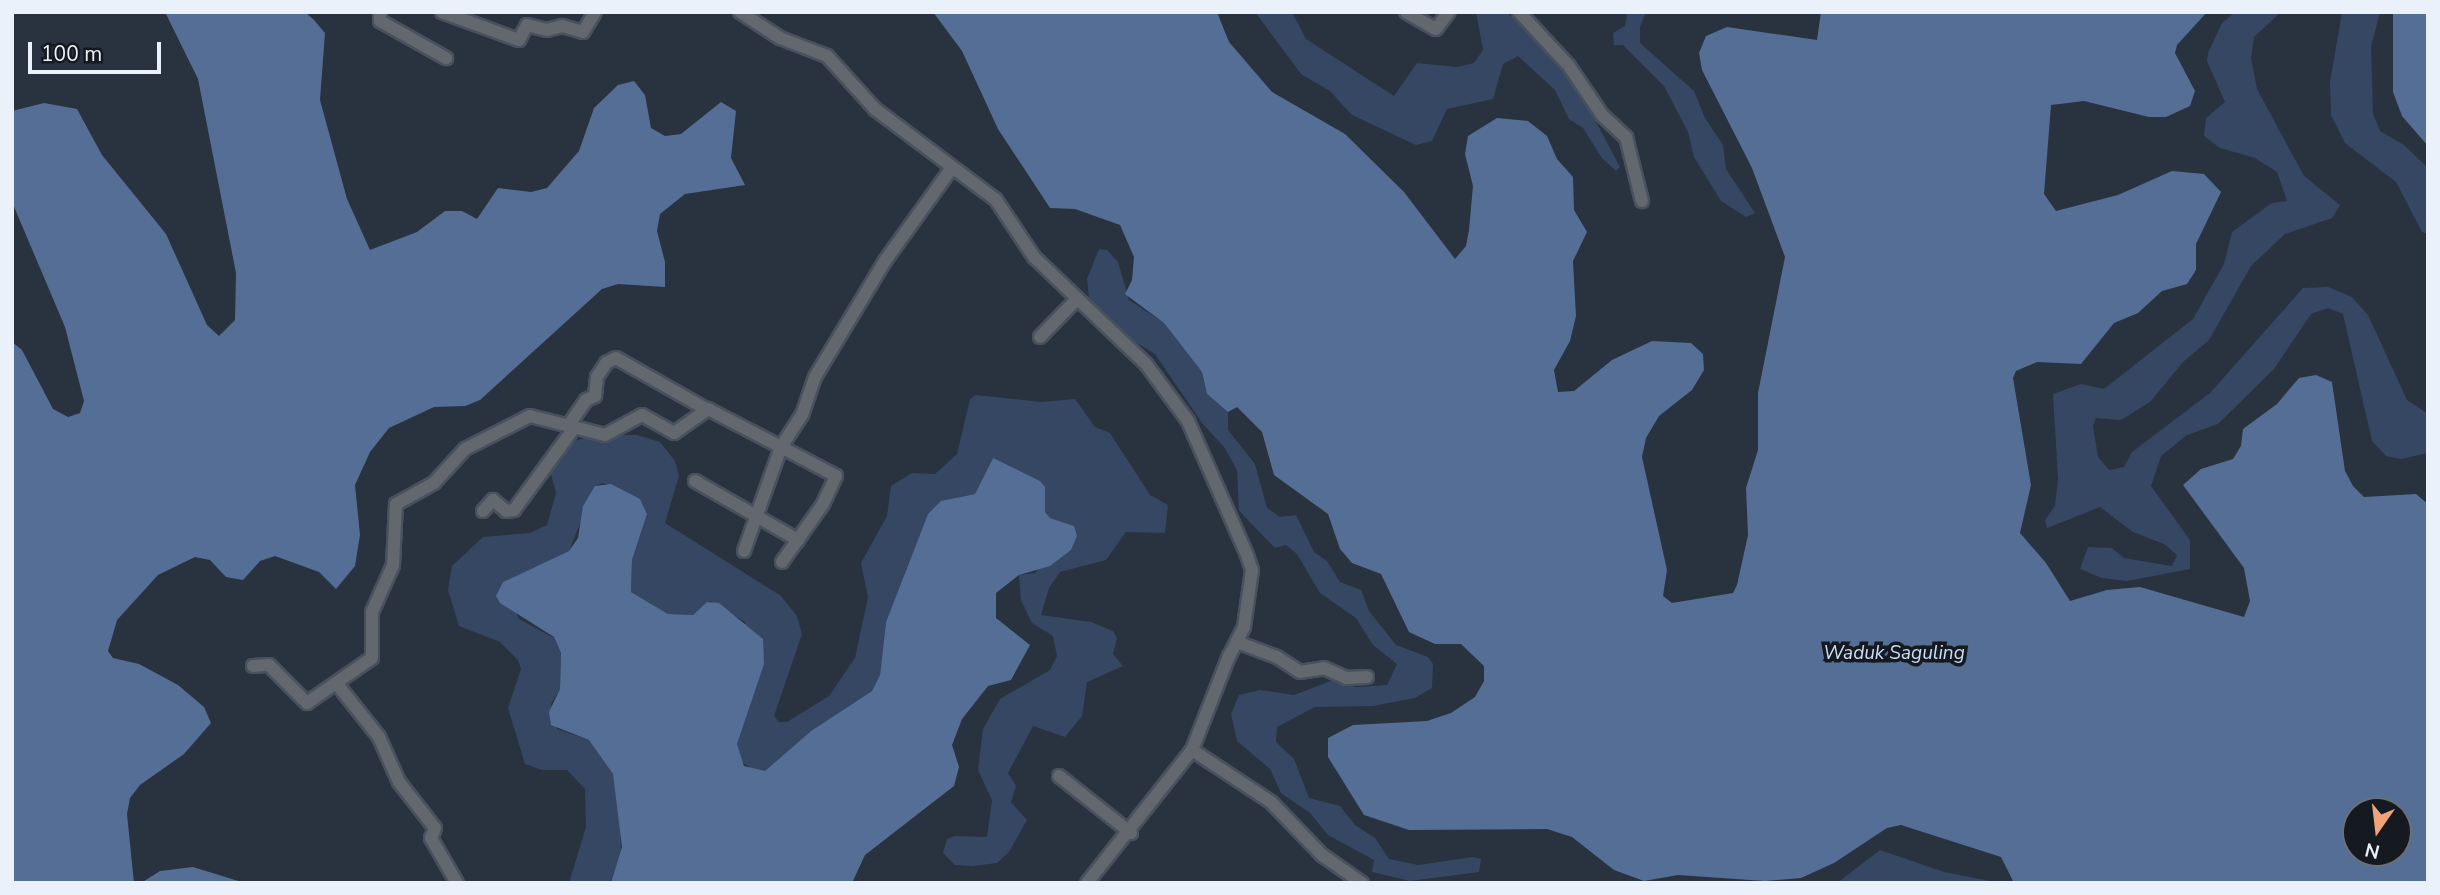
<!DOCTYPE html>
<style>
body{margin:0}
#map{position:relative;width:2440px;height:895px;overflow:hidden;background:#29323f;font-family:"Nunito Sans",sans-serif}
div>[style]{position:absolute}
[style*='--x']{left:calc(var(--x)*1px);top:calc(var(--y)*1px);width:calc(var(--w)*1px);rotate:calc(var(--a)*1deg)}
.green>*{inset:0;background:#364763}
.water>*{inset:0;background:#556e95}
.roads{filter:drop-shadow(2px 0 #48515d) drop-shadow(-2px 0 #48515d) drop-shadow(0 2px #48515d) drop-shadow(0 -2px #48515d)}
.minor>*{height:12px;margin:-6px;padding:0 6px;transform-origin:6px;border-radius:6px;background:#63676e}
span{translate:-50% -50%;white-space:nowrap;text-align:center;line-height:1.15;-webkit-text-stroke:7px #151920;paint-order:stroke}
.water-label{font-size:19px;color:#cddef7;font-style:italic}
.frame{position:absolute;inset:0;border:14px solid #ebf1fa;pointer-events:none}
.north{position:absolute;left:2342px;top:797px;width:70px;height:70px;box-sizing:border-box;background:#151920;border:2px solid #6b6f77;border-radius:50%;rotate:194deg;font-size:19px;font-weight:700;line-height:28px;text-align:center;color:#ebf1fa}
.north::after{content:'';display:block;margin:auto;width:24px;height:32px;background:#f0a378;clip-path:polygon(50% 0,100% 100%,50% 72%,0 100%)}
.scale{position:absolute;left:28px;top:42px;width:133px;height:32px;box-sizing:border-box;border:4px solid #ebf1fa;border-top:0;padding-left:9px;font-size:21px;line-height:24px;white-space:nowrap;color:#ebf1fa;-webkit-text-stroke:5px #151920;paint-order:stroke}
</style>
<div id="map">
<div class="green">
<div style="clip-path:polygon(1255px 12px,1292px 12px,1306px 39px,1394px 96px,1417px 63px,1457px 67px,1474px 63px,1483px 50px,1476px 12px,1507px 12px,1576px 84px,1620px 167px,1616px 171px,1602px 158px,1583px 128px,1569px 119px,1555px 90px,1518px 56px,1503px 64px,1493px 99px,1447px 109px,1432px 141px,1416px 145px,1352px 115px,1330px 91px,1301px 74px)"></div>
<div style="clip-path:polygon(1627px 12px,1646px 12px,1640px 27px,1640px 43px,1694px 91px,1705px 118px,1723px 145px,1726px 169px,1755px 213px,1746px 217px,1721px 201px,1694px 157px,1688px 132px,1664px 86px,1623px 45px,1614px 45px,1613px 33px,1625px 26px)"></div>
<div style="clip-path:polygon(2235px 12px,2281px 12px,2254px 37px,2251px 58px,2257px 89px,2304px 176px,2340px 205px,2332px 218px,2285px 234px,2251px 266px,2209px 340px,2183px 362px,2150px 402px,2121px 420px,2096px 418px,2093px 426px,2098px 457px,2109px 470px,2124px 467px,2132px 452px,2210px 393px,2303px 288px,2328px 287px,2352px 297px,2368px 315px,2407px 400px,2428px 414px,2428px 453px,2401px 459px,2386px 456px,2372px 441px,2343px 314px,2328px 308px,2311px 314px,2274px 369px,2218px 424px,2187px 435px,2161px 456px,2151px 486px,2190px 540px,2190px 569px,2127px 581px,2102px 578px,2080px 569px,2088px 547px,2112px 548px,2124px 558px,2172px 566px,2177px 555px,2164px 544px,2133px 532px,2100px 507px,2047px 528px,2045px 520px,2055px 506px,2058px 479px,2053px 394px,2081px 384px,2104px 389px,2193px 319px,2224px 264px,2232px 232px,2272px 203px,2287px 201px,2277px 172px,2255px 158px,2220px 148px,2204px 136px,2206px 118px,2225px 102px,2207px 61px,2208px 53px,2222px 23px)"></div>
<div style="clip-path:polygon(2342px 12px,2380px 12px,2371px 47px,2373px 114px,2380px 131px,2404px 145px,2428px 168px,2428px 234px,2422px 232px,2396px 182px,2345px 143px,2331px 115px,2330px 82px)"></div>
<div style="clip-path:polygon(1099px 249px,1107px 250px,1118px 262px,1129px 300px,1164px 323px,1202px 372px,1207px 394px,1228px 412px,1228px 430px,1255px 464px,1267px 508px,1280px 517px,1296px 515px,1314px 552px,1327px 561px,1340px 582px,1361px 590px,1369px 611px,1396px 645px,1428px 657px,1433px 664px,1432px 688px,1415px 698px,1373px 706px,1315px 707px,1277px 727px,1276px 742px,1294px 759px,1309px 798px,1340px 806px,1355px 825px,1375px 838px,1389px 859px,1418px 865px,1473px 857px,1481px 859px,1479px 872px,1410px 881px,1372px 872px,1374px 860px,1328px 835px,1310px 813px,1281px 793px,1270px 769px,1237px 741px,1231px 714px,1239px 695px,1260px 690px,1294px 695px,1331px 681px,1356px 687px,1387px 685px,1397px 664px,1373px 645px,1356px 618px,1320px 593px,1297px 554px,1286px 545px,1275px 548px,1244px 516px,1239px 510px,1237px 470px,1224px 447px,1202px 423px,1155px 354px,1124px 335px,1089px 298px,1087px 279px)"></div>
<div style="clip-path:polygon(976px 395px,1041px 402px,1075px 399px,1095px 427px,1110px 433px,1150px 495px,1168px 505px,1165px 533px,1126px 532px,1106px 560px,1060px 572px,1049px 588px,1041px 615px,1091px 622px,1113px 631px,1117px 638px,1113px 654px,1123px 666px,1087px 682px,1082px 716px,1065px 737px,1033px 726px,1008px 773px,1016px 786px,1011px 802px,1027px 820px,1009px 852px,997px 863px,973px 866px,955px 865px,943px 853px,947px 839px,955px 836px,987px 837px,992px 800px,978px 770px,983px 729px,1000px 699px,1050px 670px,1057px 656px,1053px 636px,1032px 623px,1021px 600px,1019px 575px,1035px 573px,1074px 526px,1050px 518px,993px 458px,975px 494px,950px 499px,928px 514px,886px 622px,880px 675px,872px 691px,811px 731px,765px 771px,757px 772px,742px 762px,737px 744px,746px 712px,745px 622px,710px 601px,693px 615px,668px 614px,631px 592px,632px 560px,647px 514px,640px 499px,603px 483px,595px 486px,569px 551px,503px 582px,519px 619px,554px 638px,561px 653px,560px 689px,551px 704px,557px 729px,589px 740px,601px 751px,613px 774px,620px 806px,621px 855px,611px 883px,569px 883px,586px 827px,585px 789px,567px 770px,542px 770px,525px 764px,508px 708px,521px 669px,518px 660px,500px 642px,459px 626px,448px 590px,452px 566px,483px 537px,530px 533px,547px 525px,556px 493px,550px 470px,571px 442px,595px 435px,637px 435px,660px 442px,675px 461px,679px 476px,665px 523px,781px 596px,797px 616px,802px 634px,774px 716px,779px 722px,787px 722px,829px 696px,855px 658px,868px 597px,861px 563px,887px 516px,891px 486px,912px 473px,935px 474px,957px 454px,970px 399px)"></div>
<div style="clip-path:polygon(1880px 850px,1944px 872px,2000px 883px,1837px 883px)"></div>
</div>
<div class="water">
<div style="clip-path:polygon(165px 12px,305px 12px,314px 20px,325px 33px,320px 100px,347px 199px,370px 250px,417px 232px,445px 211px,462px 211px,477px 219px,498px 188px,531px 192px,547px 188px,579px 151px,594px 108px,618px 85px,634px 81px,645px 95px,651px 128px,665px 136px,681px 134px,721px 102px,736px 111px,731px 158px,745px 185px,685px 194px,660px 214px,657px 231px,665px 262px,665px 287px,618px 284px,602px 289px,480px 400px,465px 406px,434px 407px,389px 428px,370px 452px,355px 485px,360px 535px,355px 566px,336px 589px,319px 572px,275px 556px,260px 561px,243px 580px,226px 577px,210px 560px,195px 557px,158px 575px,117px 620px,108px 651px,113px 658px,139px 664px,178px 685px,204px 707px,211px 723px,184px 754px,140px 785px,130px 798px,127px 814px,134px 883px,12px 883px,12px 342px,22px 350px,53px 409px,68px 417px,80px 413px,84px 401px,65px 327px,12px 202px,12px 111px,44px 103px,77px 109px,102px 155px,166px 234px,207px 325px,219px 336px,235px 320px,236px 273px,198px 79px)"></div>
<div style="clip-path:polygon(evenodd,933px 12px,1217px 12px,1229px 42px,1272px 92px,1345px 134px,1404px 192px,1455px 259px,1466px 246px,1469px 230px,1473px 186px,1465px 154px,1468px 136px,1497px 118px,1528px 121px,1547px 136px,1557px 159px,1573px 177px,1574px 210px,1587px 232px,1573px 261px,1576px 316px,1570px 341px,1554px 370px,1558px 392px,1574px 391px,1612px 360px,1652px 341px,1691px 343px,1703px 354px,1704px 370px,1692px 390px,1659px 416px,1646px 438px,1642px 457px,1667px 570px,1663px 596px,1672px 603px,1733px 593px,1737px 585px,1748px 535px,1746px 488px,1758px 450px,1758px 393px,1785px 257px,1752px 168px,1702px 70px,1699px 53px,1706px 36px,1727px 27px,1817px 40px,1821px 12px,2207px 12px,2177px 45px,2175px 53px,2195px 91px,2190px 106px,2166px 117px,2149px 117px,2084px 101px,2051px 105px,2044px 194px,2056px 211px,2118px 195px,2172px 171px,2204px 174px,2221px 192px,2196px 244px,2196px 270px,2187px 284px,2162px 291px,2138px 313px,2114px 323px,2081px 364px,2037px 362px,2016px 371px,2013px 378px,2031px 485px,2020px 533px,2046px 563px,2070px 601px,2107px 590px,2140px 587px,2244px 617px,2250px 601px,2244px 568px,2183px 485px,2201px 469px,2233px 459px,2241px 446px,2243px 429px,2277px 404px,2299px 378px,2316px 375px,2332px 382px,2345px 471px,2353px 486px,2364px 497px,2416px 494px,2428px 504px,2428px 883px,2014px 883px,2001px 857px,1901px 825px,1887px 828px,1834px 863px,1801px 878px,1765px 881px,1678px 875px,1644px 881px,1614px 870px,1572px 837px,1547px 829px,1409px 830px,1364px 815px,1328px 757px,1328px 738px,1353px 725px,1427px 721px,1451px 713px,1475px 697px,1484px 681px,1484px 666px,1461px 644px,1435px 644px,1409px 632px,1381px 574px,1352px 563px,1340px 549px,1328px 514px,1274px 475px,1262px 432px,1237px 407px,1228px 412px,1207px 394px,1202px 372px,1164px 323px,1125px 294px,1132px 280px,1134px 257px,1120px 225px,1075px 209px,1050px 208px,998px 129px,962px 51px,933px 12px,2356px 811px,2398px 811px,2398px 853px,2356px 853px,2356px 811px)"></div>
<div style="clip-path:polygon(2393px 12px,2428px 12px,2428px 146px,2402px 116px,2393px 92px)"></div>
<div style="clip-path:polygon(993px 458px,1040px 481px,1045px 487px,1045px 512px,1050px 518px,1074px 526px,1077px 536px,1071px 550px,1050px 566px,1019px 575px,996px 593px,996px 618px,1030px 645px,1011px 680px,988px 686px,962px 719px,952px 745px,959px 767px,954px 786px,865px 855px,852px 883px,611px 883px,622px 847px,613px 774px,589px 740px,551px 725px,549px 712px,560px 689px,561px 653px,554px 637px,500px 603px,496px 596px,503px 582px,569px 551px,578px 538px,583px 506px,595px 486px,611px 484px,640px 499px,647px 514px,632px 560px,631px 592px,668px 614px,693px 615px,707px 602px,719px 603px,763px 639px,764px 664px,737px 744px,744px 766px,765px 771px,811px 731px,872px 691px,880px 675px,886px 622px,928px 514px,941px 501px,975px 494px)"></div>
<div style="clip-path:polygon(193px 867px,245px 883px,141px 883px,160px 871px)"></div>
</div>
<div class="roads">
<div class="minor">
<div style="--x:380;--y:12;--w:9;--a:90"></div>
<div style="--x:380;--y:21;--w:76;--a:29.3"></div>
<div style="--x:442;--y:12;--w:82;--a:20"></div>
<div style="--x:519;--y:40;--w:17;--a:-62"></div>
<div style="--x:527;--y:25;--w:21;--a:14"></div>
<div style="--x:547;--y:30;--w:16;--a:-15"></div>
<div style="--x:562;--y:26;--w:22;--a:16"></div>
<div style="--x:583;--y:32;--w:23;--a:-59"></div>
<div style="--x:740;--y:12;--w:48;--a:33"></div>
<div style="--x:780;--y:38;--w:50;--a:21"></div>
<div style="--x:827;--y:56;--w:72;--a:47.8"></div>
<div style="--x:875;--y:109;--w:151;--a:36.9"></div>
<div style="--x:996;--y:200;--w:69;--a:56.3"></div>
<div style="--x:1034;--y:257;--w:155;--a:43.7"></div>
<div style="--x:1146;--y:364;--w:71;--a:53.6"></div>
<div style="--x:1188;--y:421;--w:146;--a:66.2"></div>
<div style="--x:1247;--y:555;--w:16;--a:72"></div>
<div style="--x:1252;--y:570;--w:58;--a:98"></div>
<div style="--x:1244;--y:627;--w:33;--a:117"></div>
<div style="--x:1229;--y:656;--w:101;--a:111.5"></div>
<div style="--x:1192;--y:750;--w:169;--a:128.3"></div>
<div style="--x:1406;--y:12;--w:34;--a:30"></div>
<div style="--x:1436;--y:29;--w:21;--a:-53"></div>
<div style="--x:1519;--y:12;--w:74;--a:47.2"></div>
<div style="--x:1569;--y:66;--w:59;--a:56"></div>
<div style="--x:1602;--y:115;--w:33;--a:43"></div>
<div style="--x:1626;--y:137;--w:66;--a:76"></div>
<div style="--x:1040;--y:337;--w:52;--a:-45.8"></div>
<div style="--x:568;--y:426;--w:32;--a:-55"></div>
<div style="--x:586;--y:400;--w:10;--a:-24"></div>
<div style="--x:595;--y:396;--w:19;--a:-84"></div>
<div style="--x:597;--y:377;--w:17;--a:-57"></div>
<div style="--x:606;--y:363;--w:11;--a:-27"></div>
<div style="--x:616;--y:358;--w:103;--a:29.5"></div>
<div style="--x:695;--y:481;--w:119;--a:29.8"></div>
<div style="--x:483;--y:511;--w:15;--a:-48"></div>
<div style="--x:493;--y:500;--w:17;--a:40"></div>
<div style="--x:506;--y:511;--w:8;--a:-7"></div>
<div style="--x:514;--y:510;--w:102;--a:-53.8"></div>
<div style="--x:744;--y:551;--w:110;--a:-70.4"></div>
<div style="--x:781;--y:447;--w:62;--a:27.8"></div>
<div style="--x:836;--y:476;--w:31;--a:115"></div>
<div style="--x:823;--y:504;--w:71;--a:125.3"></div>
<div style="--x:1237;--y:642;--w:43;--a:20.6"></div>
<div style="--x:1277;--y:657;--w:27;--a:33"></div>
<div style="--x:1300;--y:672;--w:24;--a:-9"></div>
<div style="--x:1324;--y:668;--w:24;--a:24"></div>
<div style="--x:1346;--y:678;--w:21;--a:-3"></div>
<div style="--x:253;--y:666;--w:16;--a:-4"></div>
<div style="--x:269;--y:665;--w:54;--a:45"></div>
<div style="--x:307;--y:703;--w:79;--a:-34.7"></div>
<div style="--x:372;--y:658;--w:46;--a:-90"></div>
<div style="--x:372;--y:612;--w:51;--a:-65.9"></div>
<div style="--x:393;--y:565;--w:61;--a:-87.2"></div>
<div style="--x:396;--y:504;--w:43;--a:-28.9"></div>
<div style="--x:434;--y:483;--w:46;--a:-47.6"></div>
<div style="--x:465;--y:449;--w:73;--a:-26.9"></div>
<div style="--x:530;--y:416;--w:77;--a:14.2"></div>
<div style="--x:605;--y:435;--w:42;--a:-28.4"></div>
<div style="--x:642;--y:415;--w:37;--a:29"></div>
<div style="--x:674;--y:433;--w:42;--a:-35.2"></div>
<div style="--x:708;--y:409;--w:82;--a:27.5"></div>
<div style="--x:781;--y:447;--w:38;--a:-57"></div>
<div style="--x:802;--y:415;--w:40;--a:-71.1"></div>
<div style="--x:815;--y:377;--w:135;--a:-58.9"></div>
<div style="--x:885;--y:261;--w:113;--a:-54.3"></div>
<div style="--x:337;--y:684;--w:68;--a:51.6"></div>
<div style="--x:379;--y:737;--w:49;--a:66"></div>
<div style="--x:399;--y:782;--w:58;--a:52"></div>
<div style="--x:435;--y:828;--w:11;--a:112"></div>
<div style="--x:431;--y:838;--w:52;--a:60"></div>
<div style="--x:1192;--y:750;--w:95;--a:33.4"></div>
<div style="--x:1271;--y:802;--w:74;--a:46.1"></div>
<div style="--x:1322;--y:855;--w:49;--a:35"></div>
<div style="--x:1059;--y:776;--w:92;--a:38.4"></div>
</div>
</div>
<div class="water-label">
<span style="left:1894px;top:654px">Waduk Saguling</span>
</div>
<div class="frame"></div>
<div class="north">N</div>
<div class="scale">100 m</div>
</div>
